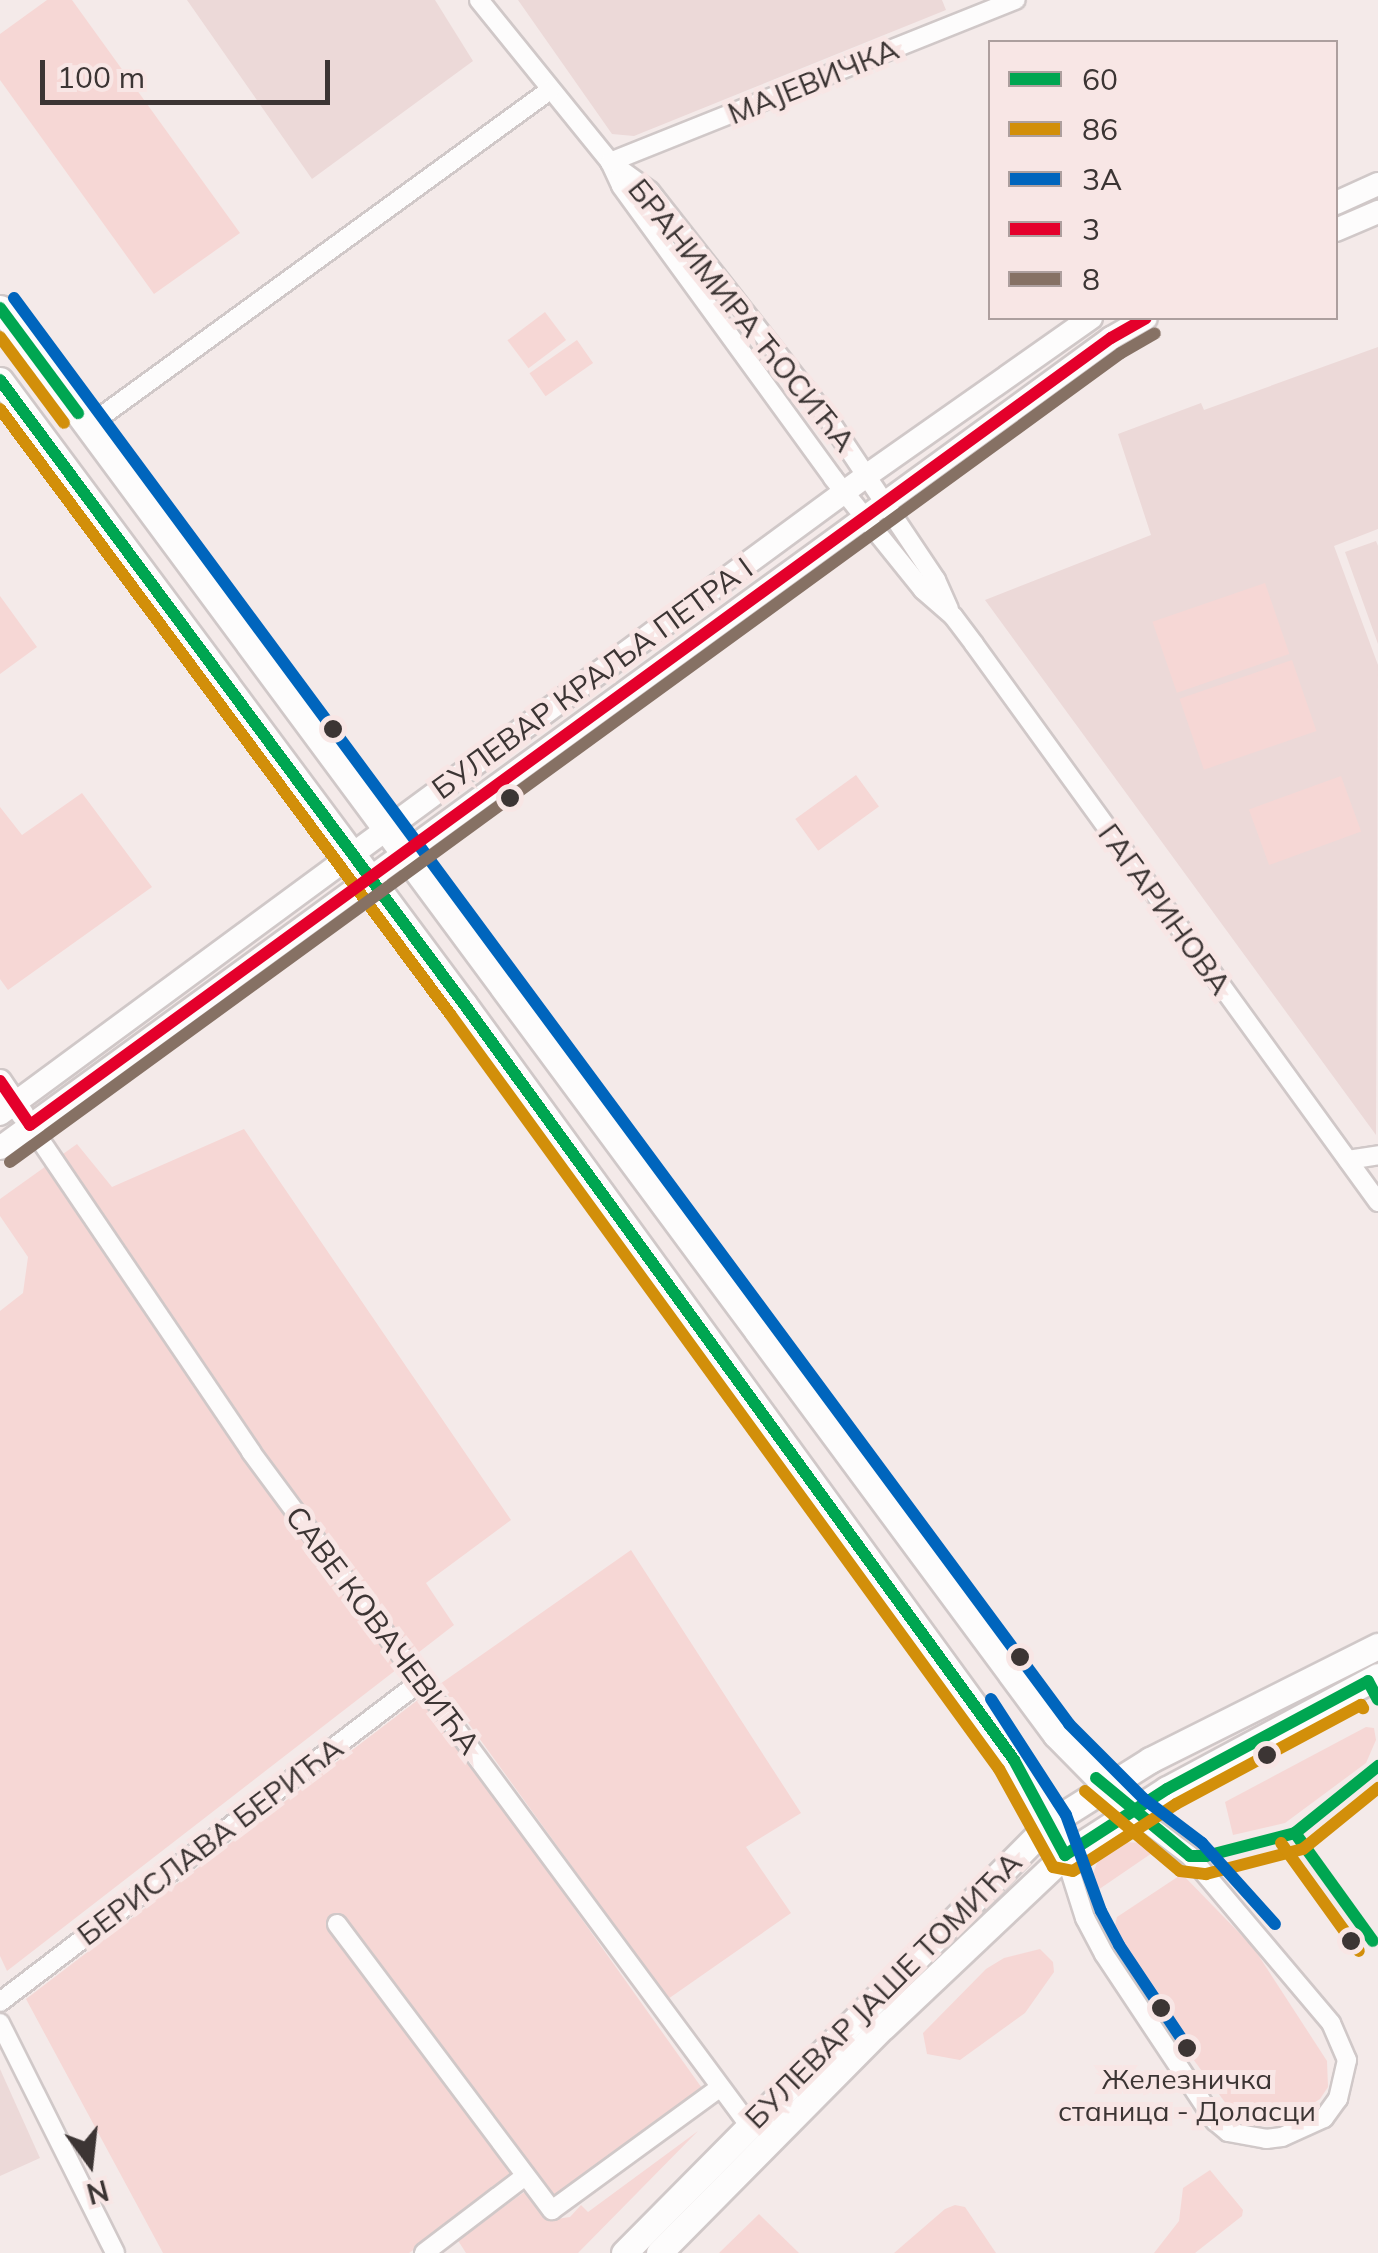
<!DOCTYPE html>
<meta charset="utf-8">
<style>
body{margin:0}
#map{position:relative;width:1378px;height:2253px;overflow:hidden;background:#f4eae9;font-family:Mulish,sans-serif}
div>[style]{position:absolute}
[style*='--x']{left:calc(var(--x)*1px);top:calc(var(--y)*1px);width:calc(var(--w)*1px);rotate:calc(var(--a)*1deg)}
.built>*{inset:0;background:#ecd9d8}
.green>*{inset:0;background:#f6d7d5;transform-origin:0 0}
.roads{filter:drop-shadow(2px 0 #d0c8c8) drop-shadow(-2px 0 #d0c8c8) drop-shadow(0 2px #d0c8c8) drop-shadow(0 -2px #d0c8c8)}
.minor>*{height:18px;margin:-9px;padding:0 9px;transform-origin:9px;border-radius:9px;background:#fdfcfc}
.tertiary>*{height:22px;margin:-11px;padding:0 11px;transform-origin:11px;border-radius:11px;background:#fdfcfc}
.secondary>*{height:25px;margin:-12.5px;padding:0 12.5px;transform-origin:12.5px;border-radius:12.5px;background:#fdfcfc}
.bus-1>*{height:12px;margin:-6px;padding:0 6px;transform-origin:6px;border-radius:6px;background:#00a651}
.bus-2>*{height:12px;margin:-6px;padding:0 6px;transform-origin:6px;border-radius:6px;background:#d28f0a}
.bus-3>*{height:12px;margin:-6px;padding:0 6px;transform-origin:6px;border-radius:6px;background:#0065bd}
.bus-4>*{height:12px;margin:-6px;padding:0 6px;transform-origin:6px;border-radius:6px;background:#e4002b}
.bus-5>*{height:12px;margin:-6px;padding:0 6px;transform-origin:6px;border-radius:6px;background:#867164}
.dots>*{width:28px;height:28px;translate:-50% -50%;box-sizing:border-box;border:5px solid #f8e6e5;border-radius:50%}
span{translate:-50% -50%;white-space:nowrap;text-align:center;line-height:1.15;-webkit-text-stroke:10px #f8e6e5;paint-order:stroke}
.bus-label{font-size:28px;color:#3c3534}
.street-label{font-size:30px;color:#3c3534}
.legend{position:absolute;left:988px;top:40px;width:350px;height:280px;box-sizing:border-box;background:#f8e6e5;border:2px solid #ad9f9e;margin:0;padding:12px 18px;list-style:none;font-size:30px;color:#3c3534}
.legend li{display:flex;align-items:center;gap:20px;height:50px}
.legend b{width:50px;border:2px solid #ad9f9e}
.north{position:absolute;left:40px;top:2113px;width:100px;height:100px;-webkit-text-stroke:8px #f8e6e5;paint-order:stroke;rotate:165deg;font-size:28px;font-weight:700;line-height:40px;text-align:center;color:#3c3534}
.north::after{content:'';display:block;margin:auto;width:35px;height:45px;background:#3c3534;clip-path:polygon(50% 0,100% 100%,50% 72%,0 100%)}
.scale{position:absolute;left:40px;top:60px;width:290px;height:45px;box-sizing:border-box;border:5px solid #3c3534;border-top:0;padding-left:12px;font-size:30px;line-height:35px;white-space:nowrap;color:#3c3534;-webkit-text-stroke:8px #f8e6e5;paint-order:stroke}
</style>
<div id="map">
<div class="built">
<div style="clip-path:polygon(187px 0,435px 0,473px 61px,312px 179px)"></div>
<div style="clip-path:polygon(518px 0,942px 0,946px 10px,634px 136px,612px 134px)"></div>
<div style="clip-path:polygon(1378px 347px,1378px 529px,1334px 546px,1378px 665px,1376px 1135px,985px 600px,1151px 535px,1118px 434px,1201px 403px,1204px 410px)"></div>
<div style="clip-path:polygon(1376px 541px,1378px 546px,1378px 644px,1345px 552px)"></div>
<div style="clip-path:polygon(0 2069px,40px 2158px,0 2176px)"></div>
</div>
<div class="green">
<div style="clip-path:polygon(47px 0,72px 0,240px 233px,154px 294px,0 80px,0 34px)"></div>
<div style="left:545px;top:312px;width:35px;height:47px;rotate:53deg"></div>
<div style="left:577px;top:340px;width:28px;height:58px;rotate:55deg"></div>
<div style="left:1265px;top:583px;width:75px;height:119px;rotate:71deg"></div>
<div style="clip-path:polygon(0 596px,37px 647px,0 674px)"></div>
<div style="left:1292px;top:660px;width:75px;height:119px;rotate:71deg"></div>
<div style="left:856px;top:775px;width:39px;height:75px;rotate:54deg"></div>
<div style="left:1341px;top:776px;width:59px;height:98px;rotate:70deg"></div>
<div style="clip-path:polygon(82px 793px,152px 887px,8px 990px,0 979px,0 807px,22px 835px)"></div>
<div style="clip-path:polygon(244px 1129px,511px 1520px,426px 1583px,454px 1625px,7px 1971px,0 1956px,0 1311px,23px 1293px,28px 1257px,0 1216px,0 1199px,77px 1144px,112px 1187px)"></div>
<div style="clip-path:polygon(631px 1550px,801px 1813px,746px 1847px,791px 1913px,668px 1999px,440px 1684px)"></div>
<div style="clip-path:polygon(423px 1696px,704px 2091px,554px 2198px,529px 2167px,409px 2253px,163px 2253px,26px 1999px)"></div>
<div style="clip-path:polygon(1366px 1727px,1374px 1728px,1376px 1740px,1366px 1763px,1285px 1823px,1233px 1835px,1225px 1802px)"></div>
<div style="clip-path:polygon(1120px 1842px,1144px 1843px,1155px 1851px,1095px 1892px,1092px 1877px,1099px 1857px)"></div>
<div style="clip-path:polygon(1182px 1874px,1253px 1947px,1327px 2061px,1328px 2087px,1320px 2099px,1280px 2124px,1250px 2124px,1227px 2105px,1176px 2036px,1114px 1930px,1117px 1917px)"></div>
<div style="clip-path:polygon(1040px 1949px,1053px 1962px,1054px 1972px,1025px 2013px,960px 2060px,927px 2054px,923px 2033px,986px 1969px,1004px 1958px)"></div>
<div style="clip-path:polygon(698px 2131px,578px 2253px,466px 2253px,457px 2239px,526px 2191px,550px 2220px,570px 2217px,581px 2205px,588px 2212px)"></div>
<div style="clip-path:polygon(1210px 2170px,1243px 2210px,1242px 2216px,1195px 2253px,1154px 2253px,1179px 2221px,1183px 2188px)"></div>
<div style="clip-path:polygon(955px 2205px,965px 2207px,996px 2253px,894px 2253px,945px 2209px)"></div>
<div style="clip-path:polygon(759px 2214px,799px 2253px,719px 2253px)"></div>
</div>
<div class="roads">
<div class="minor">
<div style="--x:479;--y:0;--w:208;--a:51"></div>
<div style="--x:610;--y:162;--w:26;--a:65"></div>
<div style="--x:621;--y:186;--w:361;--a:54"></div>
<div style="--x:833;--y:478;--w:144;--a:51.2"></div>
<div style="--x:923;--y:590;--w:40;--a:41"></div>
<div style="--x:953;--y:616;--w:35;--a:53"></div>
<div style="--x:974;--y:644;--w:689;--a:54.09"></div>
<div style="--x:610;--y:162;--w:49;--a:35.9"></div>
<div style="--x:650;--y:191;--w:283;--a:51.9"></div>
<div style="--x:825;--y:414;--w:200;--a:56.2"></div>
<div style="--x:936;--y:580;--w:32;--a:66"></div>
<div style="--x:610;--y:162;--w:437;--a:-21.8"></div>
<div style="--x:88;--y:426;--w:571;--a:-36.03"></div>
<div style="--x:30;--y:1125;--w:395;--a:55.9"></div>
<div style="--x:251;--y:1452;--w:837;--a:53.5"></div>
<div style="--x:1348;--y:1160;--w:30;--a:-9"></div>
<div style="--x:1065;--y:1855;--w:66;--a:72.4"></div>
<div style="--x:1085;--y:1918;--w:41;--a:62.2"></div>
<div style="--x:1104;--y:1954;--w:201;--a:56.4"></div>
<div style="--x:1215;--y:2121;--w:17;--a:40"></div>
<div style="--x:1228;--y:2132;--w:39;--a:10"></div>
<div style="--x:1266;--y:2139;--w:16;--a:-7"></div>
<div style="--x:1282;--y:2137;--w:46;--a:-24.3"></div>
<div style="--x:1324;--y:2118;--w:24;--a:-54"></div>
<div style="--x:1338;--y:2099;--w:40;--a:-77"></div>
<div style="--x:1347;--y:2060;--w:40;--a:-113.4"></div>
<div style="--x:1331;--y:2023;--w:219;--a:-130.2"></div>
<div style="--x:1190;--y:1856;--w:73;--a:-142.8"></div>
<div style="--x:337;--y:1924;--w:358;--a:53.1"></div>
<div style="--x:552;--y:2210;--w:207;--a:-36.1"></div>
<div style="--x:0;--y:2002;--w:529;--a:-37.32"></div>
<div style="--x:0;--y:2023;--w:257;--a:63.4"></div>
<div style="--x:424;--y:2253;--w:127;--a:-37.3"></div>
</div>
<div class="tertiary">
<div style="--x:1336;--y:203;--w:46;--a:-24.3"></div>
<div style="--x:1336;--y:230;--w:46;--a:-23.2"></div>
<div style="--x:0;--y:1081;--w:40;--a:56"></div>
<div style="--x:0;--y:1114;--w:1076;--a:-36.38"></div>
<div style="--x:866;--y:476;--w:275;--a:-35.1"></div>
<div style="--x:0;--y:1148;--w:1375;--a:-36.09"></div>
<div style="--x:1111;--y:338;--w:40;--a:-29.7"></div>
</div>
<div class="secondary">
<div style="--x:0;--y:308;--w:1775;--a:53.5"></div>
<div style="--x:1056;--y:1735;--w:108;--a:45.4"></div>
<div style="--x:0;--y:380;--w:778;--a:53.37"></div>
<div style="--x:464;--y:1004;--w:935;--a:53.96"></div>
<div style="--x:1014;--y:1760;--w:108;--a:61.8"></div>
<div style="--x:624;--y:2253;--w:605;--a:-45.27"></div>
<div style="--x:1050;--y:1823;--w:118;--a:-32.2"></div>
<div style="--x:1150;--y:1760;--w:255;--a:-26.6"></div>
<div style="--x:659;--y:2253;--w:320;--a:-45.3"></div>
<div style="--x:884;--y:2026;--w:249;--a:-43.4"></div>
<div style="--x:1065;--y:1855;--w:121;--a:-32.9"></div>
<div style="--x:1167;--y:1789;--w:239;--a:-28.2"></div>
</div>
</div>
<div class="bus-1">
<div style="--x:0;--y:308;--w:131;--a:53.4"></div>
<div style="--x:0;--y:380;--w:778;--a:53.37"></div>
<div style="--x:464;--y:1004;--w:935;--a:53.96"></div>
<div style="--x:1014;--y:1760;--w:108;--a:61.8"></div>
<div style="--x:1065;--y:1855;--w:121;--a:-32.9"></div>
<div style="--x:1167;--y:1789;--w:228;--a:-28.2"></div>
<div style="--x:1368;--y:1681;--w:21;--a:62"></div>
<div style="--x:1096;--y:1778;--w:122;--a:39.7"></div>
<div style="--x:1190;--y:1856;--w:16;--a:0"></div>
<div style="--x:1206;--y:1856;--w:92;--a:-14.5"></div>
<div style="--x:1295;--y:1833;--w:107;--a:-38.9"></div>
<div style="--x:1295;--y:1833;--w:133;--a:54.2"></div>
</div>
<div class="bus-2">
<div style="--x:0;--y:337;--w:107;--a:53.3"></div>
<div style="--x:0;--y:409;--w:754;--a:53.36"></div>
<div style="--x:450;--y:1014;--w:934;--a:53.98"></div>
<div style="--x:999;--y:1769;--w:112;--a:61.1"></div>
<div style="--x:1053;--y:1867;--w:20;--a:11"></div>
<div style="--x:1073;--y:1871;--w:123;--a:-33"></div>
<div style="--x:1176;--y:1804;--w:210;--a:-28.2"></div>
<div style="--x:1361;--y:1705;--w:4;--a:56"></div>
<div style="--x:1085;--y:1791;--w:124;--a:40.1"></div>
<div style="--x:1180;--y:1871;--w:26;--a:7"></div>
<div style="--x:1206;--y:1874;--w:100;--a:-14.5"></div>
<div style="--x:1303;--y:1849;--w:97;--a:-39.1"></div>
<div style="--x:1281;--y:1843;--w:133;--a:54.2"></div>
</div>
<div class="bus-3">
<div style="--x:14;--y:298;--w:1774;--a:53.5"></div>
<div style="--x:1069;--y:1724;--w:106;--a:45"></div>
<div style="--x:1144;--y:1799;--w:73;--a:37.2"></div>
<div style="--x:1202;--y:1843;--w:109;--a:48"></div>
<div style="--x:991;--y:1699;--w:138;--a:57.1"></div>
<div style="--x:1066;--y:1815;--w:102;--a:70"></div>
<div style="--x:1101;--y:1911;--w:38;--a:62"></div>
<div style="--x:1119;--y:1945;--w:126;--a:56.3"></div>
</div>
<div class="bus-4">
<div style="--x:0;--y:1081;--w:53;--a:55.7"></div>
<div style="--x:30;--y:1125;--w:1337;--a:-36.06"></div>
<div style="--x:1111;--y:338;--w:40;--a:-29.7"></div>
</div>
<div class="bus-5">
<div style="--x:10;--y:1162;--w:1374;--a:-36.06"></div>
<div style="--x:1121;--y:353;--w:39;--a:-30"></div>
</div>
<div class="dots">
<div style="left:333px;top:729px;background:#3c3534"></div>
<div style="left:510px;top:798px;background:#3c3534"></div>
<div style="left:1020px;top:1657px;background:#3c3534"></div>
<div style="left:1267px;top:1755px;background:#3c3534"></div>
<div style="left:1351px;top:1941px;background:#3c3534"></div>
<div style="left:1161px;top:2008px;background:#3c3534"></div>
<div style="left:1187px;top:2048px;background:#3c3534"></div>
</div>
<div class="bus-label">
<span style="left:1187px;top:2095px">Железничка<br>станица - Доласци</span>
</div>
<div class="street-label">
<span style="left:813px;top:81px;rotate:-22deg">МАЈЕВИЧКА</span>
<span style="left:742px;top:315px;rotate:51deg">БРАНИМИРА ЋОСИЋА</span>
<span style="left:592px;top:678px;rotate:-36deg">БУЛЕВАР КРАЉА ПЕТРА I</span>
<span style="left:1165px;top:909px;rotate:54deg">ГАГАРИНОВА</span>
<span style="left:383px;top:1630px;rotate:53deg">САВЕ КОВАЧЕВИЋА</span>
<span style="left:210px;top:1841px;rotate:-37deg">БЕРИСЛАВА БЕРИЋА</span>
<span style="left:883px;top:1990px;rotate:-45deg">БУЛЕВАР ЈАШЕ ТОМИЋА</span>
</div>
<ul class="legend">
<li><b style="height:12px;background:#00a651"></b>60</li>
<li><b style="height:12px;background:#d28f0a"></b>86</li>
<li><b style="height:12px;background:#0065bd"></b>3A</li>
<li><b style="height:12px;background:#e4002b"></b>3</li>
<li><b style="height:12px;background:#867164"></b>8</li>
</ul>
<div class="north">N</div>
<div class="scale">100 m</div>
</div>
